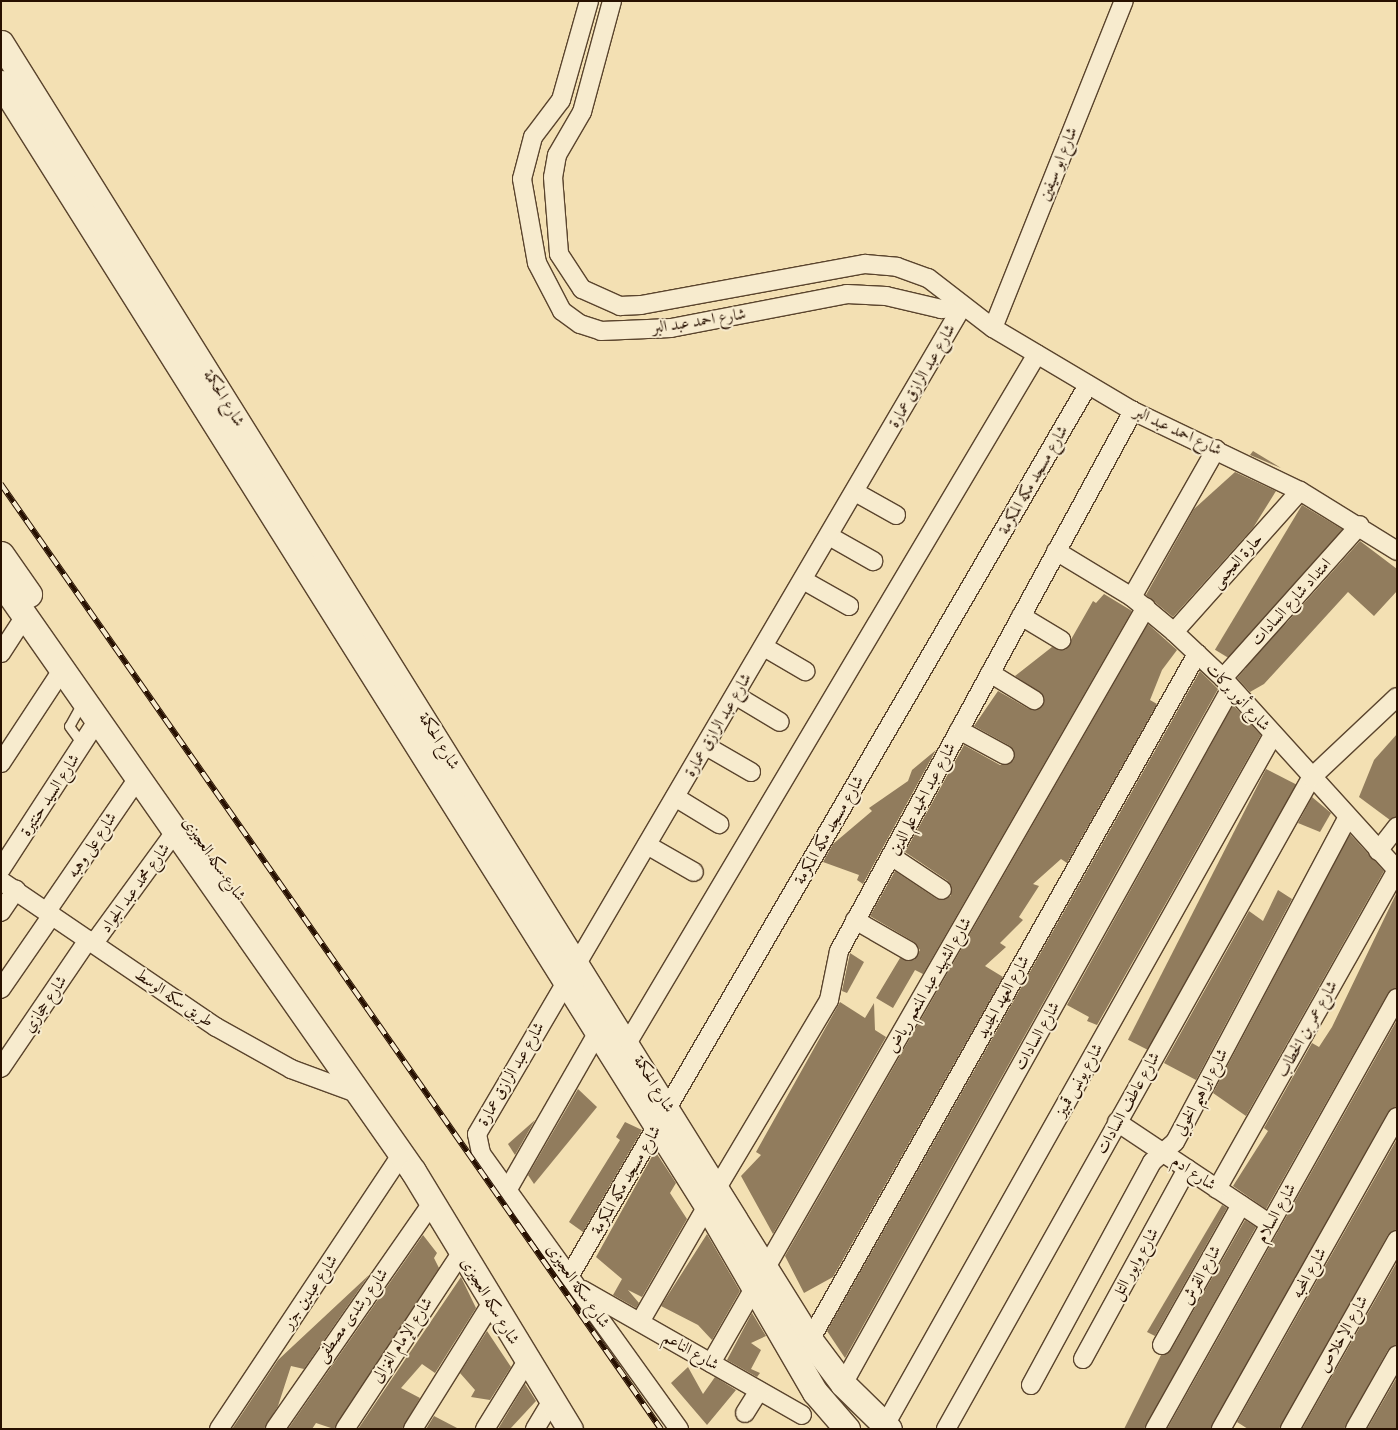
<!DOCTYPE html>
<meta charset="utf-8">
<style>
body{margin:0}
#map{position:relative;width:1398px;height:1430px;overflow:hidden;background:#f3e0b3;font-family:"IM FELL Double Pica",Amiri,serif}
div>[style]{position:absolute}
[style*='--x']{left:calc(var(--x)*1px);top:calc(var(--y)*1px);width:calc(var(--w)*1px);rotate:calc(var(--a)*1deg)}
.building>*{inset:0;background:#917c5d;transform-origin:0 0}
.roads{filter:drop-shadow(1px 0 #5a442d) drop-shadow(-1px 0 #5a442d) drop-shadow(0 1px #5a442d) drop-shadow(0 -1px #5a442d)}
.lane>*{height:9px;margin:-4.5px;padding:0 4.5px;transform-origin:4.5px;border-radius:4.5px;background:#f7ebce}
.street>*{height:18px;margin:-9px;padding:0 9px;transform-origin:9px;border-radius:9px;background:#f7ebce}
.secondary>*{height:25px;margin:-12.5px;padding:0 12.5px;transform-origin:12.5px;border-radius:12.5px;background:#f7ebce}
.rail>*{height:5.5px;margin-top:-2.75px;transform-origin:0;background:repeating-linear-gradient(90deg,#f7ebce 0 11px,#271000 0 22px);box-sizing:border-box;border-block:1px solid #271000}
span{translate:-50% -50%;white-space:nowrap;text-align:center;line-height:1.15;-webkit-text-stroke:4px #f7ebce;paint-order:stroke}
.street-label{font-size:16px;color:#271000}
.frame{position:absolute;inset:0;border:2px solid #271000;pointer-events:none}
</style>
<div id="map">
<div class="building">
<div style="clip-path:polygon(1253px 451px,1281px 468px,1250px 455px)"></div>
<div style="clip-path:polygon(1235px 472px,1276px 491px,1253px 528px,1173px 617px,1146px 595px,1194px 509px)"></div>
<div style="left:1302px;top:505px;width:47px;height:169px;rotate:31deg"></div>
<div style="clip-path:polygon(1360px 541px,1397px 569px,1397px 591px,1374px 616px,1348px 592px,1264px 684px,1250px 692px,1237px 678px)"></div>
<div style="clip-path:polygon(1104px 594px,1132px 611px,923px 974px,915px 970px,893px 1008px,876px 998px,900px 958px,914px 960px,920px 950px,914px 942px,870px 916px,895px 871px,937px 899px,951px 896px,948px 881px,905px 852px,964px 745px,1000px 765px,1014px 760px,1010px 746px,974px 726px,998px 691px,1029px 709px,1043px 706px,1043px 695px,1015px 676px,1052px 647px,1065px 650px,1093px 601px,1096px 603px)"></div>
<div style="clip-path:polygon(1148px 624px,1177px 650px,1162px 670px,1150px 700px,1157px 704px,1067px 863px,1061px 859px,1033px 884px,1039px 886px,1019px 917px,1023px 920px,1000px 943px,1006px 947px,985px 966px,1003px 977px,833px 1277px,804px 1293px,785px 1256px)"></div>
<div style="clip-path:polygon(1200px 671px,1218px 689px,845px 1358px,827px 1331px)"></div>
<div style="clip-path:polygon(1233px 705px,1261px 735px,1097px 1025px,1087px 1021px,1089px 1017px,1067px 1005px)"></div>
<div style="clip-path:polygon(1397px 734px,1397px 817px,1390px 820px,1359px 797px,1374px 760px)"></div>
<div style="clip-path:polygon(936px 750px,863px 884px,857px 880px,859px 875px,823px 862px,833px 844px,872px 811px,869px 808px,908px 781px,912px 770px)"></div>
<div style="left:1266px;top:769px;width:34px;height:304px;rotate:27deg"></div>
<div style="clip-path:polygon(1312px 797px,1331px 813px,1320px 832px,1298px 823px)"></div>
<div style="clip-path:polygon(1350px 834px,1384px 871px,1246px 1116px,1213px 1093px)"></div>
<div style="clip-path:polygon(1278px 890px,1292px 899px,1196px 1080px,1164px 1063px,1249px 911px,1263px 921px)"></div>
<div style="clip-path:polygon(1397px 892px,1397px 987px,1388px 993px,1266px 1209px,1233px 1186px,1268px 1131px,1264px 1128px,1312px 1043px,1319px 1047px,1332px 1027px)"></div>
<div style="clip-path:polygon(850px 953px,864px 962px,847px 993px,842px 991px)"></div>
<div style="clip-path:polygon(840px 1002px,865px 1018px,874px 1003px,875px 1030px,886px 1037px,773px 1234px,741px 1176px,761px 1155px,756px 1152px)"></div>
<div style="clip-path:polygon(1397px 1020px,1397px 1106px,1388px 1112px,1211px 1428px,1167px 1429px)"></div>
<div style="clip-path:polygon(578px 1089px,597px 1107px,534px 1184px,528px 1175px)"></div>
<div style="clip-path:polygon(535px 1120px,515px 1155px,508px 1144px)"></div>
<div style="clip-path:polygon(625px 1122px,642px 1130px,583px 1232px,569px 1222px,620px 1140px,616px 1137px)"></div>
<div style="clip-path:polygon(1397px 1139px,1397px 1229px,1388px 1235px,1279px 1429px,1248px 1429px,1237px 1422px)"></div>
<div style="clip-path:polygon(655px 1151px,676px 1183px,670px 1193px,687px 1219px,642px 1297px,628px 1290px,639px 1303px,636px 1308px,613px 1295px,622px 1279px,596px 1257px)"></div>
<div style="clip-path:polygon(1222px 1205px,1227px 1208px,1155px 1336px,1147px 1332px)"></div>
<div style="clip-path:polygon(1245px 1220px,1256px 1227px,1144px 1429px,1124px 1429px,1161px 1355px,1171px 1350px)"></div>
<div style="clip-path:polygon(707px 1234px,740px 1291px,712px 1340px,698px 1325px,661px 1306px)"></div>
<div style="clip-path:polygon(423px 1235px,437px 1253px,434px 1258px,439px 1268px,334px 1429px,316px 1423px,312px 1429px,288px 1429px)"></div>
<div style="clip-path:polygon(1397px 1262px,1397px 1344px,1388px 1350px,1344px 1429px,1302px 1429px)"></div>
<div style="clip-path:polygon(369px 1275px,304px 1369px,291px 1366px,278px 1406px,264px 1429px,232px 1429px,278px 1360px)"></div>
<div style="clip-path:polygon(461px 1277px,476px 1308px,435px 1373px,422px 1364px,401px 1388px,420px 1398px,402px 1429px,358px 1429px)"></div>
<div style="clip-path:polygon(752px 1313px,766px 1336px,751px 1343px,761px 1350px,751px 1369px,760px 1373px,757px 1377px,727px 1360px)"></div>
<div style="clip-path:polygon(487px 1331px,511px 1367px,490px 1400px,471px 1397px,475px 1390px,460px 1373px)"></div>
<div style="clip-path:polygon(688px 1367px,703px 1394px,715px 1377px,736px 1390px,707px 1425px,671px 1383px)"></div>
<div style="clip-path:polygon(1397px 1377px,1397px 1429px,1367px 1429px)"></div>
<div style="clip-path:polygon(525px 1384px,536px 1401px,510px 1429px,498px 1429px)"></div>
<div style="clip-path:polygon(434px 1416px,459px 1429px,426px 1429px)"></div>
</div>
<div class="roads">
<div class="lane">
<div style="--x:82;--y:703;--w:26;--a:119"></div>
<div style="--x:69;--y:726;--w:24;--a:54"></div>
</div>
<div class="street">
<div style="--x:589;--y:1;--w:103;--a:105.8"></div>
<div style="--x:561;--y:100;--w:46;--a:127.1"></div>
<div style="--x:533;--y:137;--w:43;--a:104.7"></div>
<div style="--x:522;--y:179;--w:85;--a:79.9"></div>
<div style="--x:537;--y:263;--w:54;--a:62.5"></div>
<div style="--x:562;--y:311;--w:22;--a:36"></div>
<div style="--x:580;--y:324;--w:22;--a:18"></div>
<div style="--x:601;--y:331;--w:70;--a:-2.5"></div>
<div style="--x:671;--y:328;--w:179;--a:-10.9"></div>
<div style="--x:847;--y:294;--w:39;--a:3"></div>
<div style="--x:886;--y:296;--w:57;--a:13.3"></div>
<div style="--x:941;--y:309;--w:21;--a:-5"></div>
<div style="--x:612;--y:1;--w:115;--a:105.1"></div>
<div style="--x:582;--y:112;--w:50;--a:120.2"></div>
<div style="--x:557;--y:155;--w:22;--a:100"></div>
<div style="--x:553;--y:177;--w:77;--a:85.5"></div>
<div style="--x:559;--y:254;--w:42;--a:56.7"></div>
<div style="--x:582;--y:289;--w:42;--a:24.1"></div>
<div style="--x:620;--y:306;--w:21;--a:-3"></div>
<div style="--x:641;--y:305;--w:228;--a:-10.4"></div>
<div style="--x:865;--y:264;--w:32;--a:5"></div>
<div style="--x:897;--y:267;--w:33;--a:20"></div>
<div style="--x:928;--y:278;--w:82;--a:37.6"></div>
<div style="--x:993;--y:328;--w:163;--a:30.7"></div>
<div style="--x:1133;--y:411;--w:185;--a:25.6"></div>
<div style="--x:1300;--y:491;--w:114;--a:31.7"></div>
<div style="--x:993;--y:328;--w:352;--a:-68.2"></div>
<div style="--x:855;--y:492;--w:47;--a:29.3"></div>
<div style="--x:829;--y:536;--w:51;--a:29.6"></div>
<div style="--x:1056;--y:551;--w:89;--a:31.2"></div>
<div style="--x:1132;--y:597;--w:55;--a:39.8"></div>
<div style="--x:1174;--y:632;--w:67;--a:43.2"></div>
<div style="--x:1223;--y:678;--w:259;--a:47.8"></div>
<div style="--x:803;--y:580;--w:53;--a:29.5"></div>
<div style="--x:1132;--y:597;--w:170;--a:-60.4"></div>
<div style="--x:1021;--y:616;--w:47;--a:31"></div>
<div style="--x:1174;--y:632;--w:189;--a:-48.2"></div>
<div style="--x:764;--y:647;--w:48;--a:30.3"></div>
<div style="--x:1;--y:653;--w:44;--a:-57"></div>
<div style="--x:990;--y:673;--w:52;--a:31.5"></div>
<div style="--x:1223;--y:678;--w:205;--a:-48.2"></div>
<div style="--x:735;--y:695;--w:52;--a:31"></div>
<div style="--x:959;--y:730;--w:52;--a:28.5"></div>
<div style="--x:706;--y:746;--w:52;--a:30"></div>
<div style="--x:1;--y:763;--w:111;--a:-56.7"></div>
<div style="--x:675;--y:797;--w:52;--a:31.5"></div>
<div style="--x:647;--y:845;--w:54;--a:29.9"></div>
<div style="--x:1378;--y:851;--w:31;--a:-52"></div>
<div style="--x:891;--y:856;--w:61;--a:33.7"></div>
<div style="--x:1;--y:869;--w:176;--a:-57"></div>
<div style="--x:1;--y:881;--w:260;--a:34.2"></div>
<div style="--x:216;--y:1027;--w:86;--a:29.2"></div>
<div style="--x:291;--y:1069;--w:72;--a:20.2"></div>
<div style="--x:47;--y:911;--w:161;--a:-55.6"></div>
<div style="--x:1;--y:912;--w:27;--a:-56"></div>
<div style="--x:855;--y:920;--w:62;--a:29.9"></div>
<div style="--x:94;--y:943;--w:137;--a:-53.9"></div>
<div style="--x:1;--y:989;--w:90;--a:-55.4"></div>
<div style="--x:628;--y:1042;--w:800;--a:-59.27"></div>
<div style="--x:1;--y:1068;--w:155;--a:-55.8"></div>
<div style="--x:1117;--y:1122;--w:184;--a:33.7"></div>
<div style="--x:717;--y:1188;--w:219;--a:-59.2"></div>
<div style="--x:829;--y:1000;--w:50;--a:-78.5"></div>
<div style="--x:839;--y:951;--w:615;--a:-61.43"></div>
<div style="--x:508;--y:1189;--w:181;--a:-60.2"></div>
<div style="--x:1217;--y:1189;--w:366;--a:-60.6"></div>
<div style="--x:570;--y:1275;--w:1030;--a:-59.8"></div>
<div style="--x:583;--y:1290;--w:252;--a:29.7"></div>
<div style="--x:640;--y:1322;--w:134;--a:-60"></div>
<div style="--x:810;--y:1340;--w:788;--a:-60.57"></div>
<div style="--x:1162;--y:1345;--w:161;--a:-60.6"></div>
<div style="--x:1083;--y:1359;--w:217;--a:-61.3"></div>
<div style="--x:711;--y:1363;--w:872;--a:-60.08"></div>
<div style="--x:843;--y:1384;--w:797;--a:-60.86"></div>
<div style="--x:1031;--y:1385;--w:254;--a:-61.5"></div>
<div style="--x:1152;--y:1162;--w:30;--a:-41"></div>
<div style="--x:1175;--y:1142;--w:367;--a:-62"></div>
<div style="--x:745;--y:1413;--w:26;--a:-58"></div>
<div style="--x:885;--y:1425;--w:792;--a:-60.65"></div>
<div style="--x:219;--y:1429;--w:329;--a:-56.4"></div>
<div style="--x:275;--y:1429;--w:275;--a:-55.2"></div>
<div style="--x:345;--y:1429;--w:211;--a:-56.6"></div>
<div style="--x:413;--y:1429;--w:147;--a:-58"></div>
<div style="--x:485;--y:1429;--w:80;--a:-58.3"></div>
<div style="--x:535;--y:1429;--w:33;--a:-59"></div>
<div style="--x:679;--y:1429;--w:340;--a:-125.7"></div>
<div style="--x:481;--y:1153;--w:19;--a:-102"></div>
<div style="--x:477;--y:1134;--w:959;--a:-59.61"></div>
<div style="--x:946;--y:1429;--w:746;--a:-60.72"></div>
<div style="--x:1311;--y:778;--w:118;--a:-43.3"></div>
<div style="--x:1155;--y:1429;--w:494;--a:-60.7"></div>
<div style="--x:1221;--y:1429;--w:358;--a:-60.6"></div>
<div style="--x:1290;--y:1429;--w:217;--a:-60.5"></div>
<div style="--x:1355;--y:1429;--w:85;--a:-60.4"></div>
</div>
<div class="secondary">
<div style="--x:1;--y:43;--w:1529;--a:58.05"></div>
<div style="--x:810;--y:1340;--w:55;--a:53.1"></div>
<div style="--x:843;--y:1384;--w:64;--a:44.4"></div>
<div style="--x:1;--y:83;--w:1326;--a:57.84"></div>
<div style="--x:707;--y:1206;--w:215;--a:59.9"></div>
<div style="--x:815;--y:1392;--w:49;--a:49.1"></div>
<div style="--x:1;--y:554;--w:49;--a:55"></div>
<div style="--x:1;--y:582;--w:719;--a:55.03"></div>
<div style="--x:413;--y:1171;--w:302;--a:58.7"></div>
</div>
</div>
<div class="rail">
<div style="--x:1;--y:484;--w:1153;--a:55.07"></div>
</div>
<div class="street-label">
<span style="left:1058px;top:164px;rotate:-68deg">شارع ابو سيفين</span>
<span style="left:699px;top:321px;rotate:-9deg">شارع احمد عبد البر</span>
<span style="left:922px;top:376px;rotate:-60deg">شارع عبد الرازق عمارة</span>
<span style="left:224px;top:398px;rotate:58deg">شارع الحكمة</span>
<span style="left:1178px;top:431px;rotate:25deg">شارع احمد عبد البر</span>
<span style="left:1033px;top:480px;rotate:-60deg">شارع مسجد مكه المكرمة</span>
<span style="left:1237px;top:561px;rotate:-48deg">حارة العجمى</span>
<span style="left:1291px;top:602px;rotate:-48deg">امتداد شارع السادات</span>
<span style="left:1238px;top:697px;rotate:47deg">شارع أنور بركات</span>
<span style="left:718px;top:725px;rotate:-60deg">شارع عبد الرازق عمارة</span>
<span style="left:439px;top:741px;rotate:58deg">شارع الحكمة</span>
<span style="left:50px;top:795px;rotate:-57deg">شارع السيد حنتيرة</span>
<span style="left:922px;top:799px;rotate:-62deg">شارع عبد الحميد علم الدين</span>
<span style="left:829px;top:830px;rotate:-60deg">شارع مسجد مكه المكرمة</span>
<span style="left:92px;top:845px;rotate:-56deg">شارع على وهبه</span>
<span style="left:214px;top:859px;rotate:55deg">شارع سكه العجيزى</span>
<span style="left:135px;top:888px;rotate:-54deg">شارع محمد عبد الجواد</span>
<span style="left:929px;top:985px;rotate:-60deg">شارع الشهيد عبد المنعم رياض</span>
<span style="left:1003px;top:997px;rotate:-61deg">شارع العهد الجديد</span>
<span style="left:174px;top:998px;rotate:34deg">طريق سكه الوسط</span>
<span style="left:45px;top:1004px;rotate:-56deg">شارع حجازي</span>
<span style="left:1307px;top:1029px;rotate:-61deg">شارع عمر بن الخطاب</span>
<span style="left:1037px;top:1036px;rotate:-61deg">شارع السادات</span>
<span style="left:511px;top:1074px;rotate:-60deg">شارع عبد الرازق عمارة</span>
<span style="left:1079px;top:1080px;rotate:-61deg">شارع يونس قمبيز</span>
<span style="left:654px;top:1084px;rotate:58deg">شارع الحكمة</span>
<span style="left:1201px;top:1092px;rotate:-62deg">شارع ابراهيم الخولي</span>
<span style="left:1128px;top:1103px;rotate:-61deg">شارع عاطف السادات</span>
<span style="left:1194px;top:1173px;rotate:34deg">شارع ادم</span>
<span style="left:626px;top:1180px;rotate:-60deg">شارع مسجد مكه المكرمة</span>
<span style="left:1276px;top:1213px;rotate:-61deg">شارع السلام</span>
<span style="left:1135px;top:1264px;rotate:-61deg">شارع وابور التل</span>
<span style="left:1309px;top:1273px;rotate:-61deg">شارع المحبه</span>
<span style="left:1201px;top:1275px;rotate:-61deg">شارع القرش</span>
<span style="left:578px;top:1286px;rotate:55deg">شارع سكة العجيزى</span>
<span style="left:310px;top:1292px;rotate:-56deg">شارع عبدين جزر</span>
<span style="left:490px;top:1301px;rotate:59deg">شارع سكه العجيزى</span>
<span style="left:352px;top:1315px;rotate:-54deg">شارع رشدى مصطفى</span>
<span style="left:1343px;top:1334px;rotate:-61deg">شارع الإخلاص</span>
<span style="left:402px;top:1340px;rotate:-57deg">شارع الإمام الغزالى</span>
<span style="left:691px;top:1351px;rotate:30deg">شارع الناعم</span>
</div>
<div class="frame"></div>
</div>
